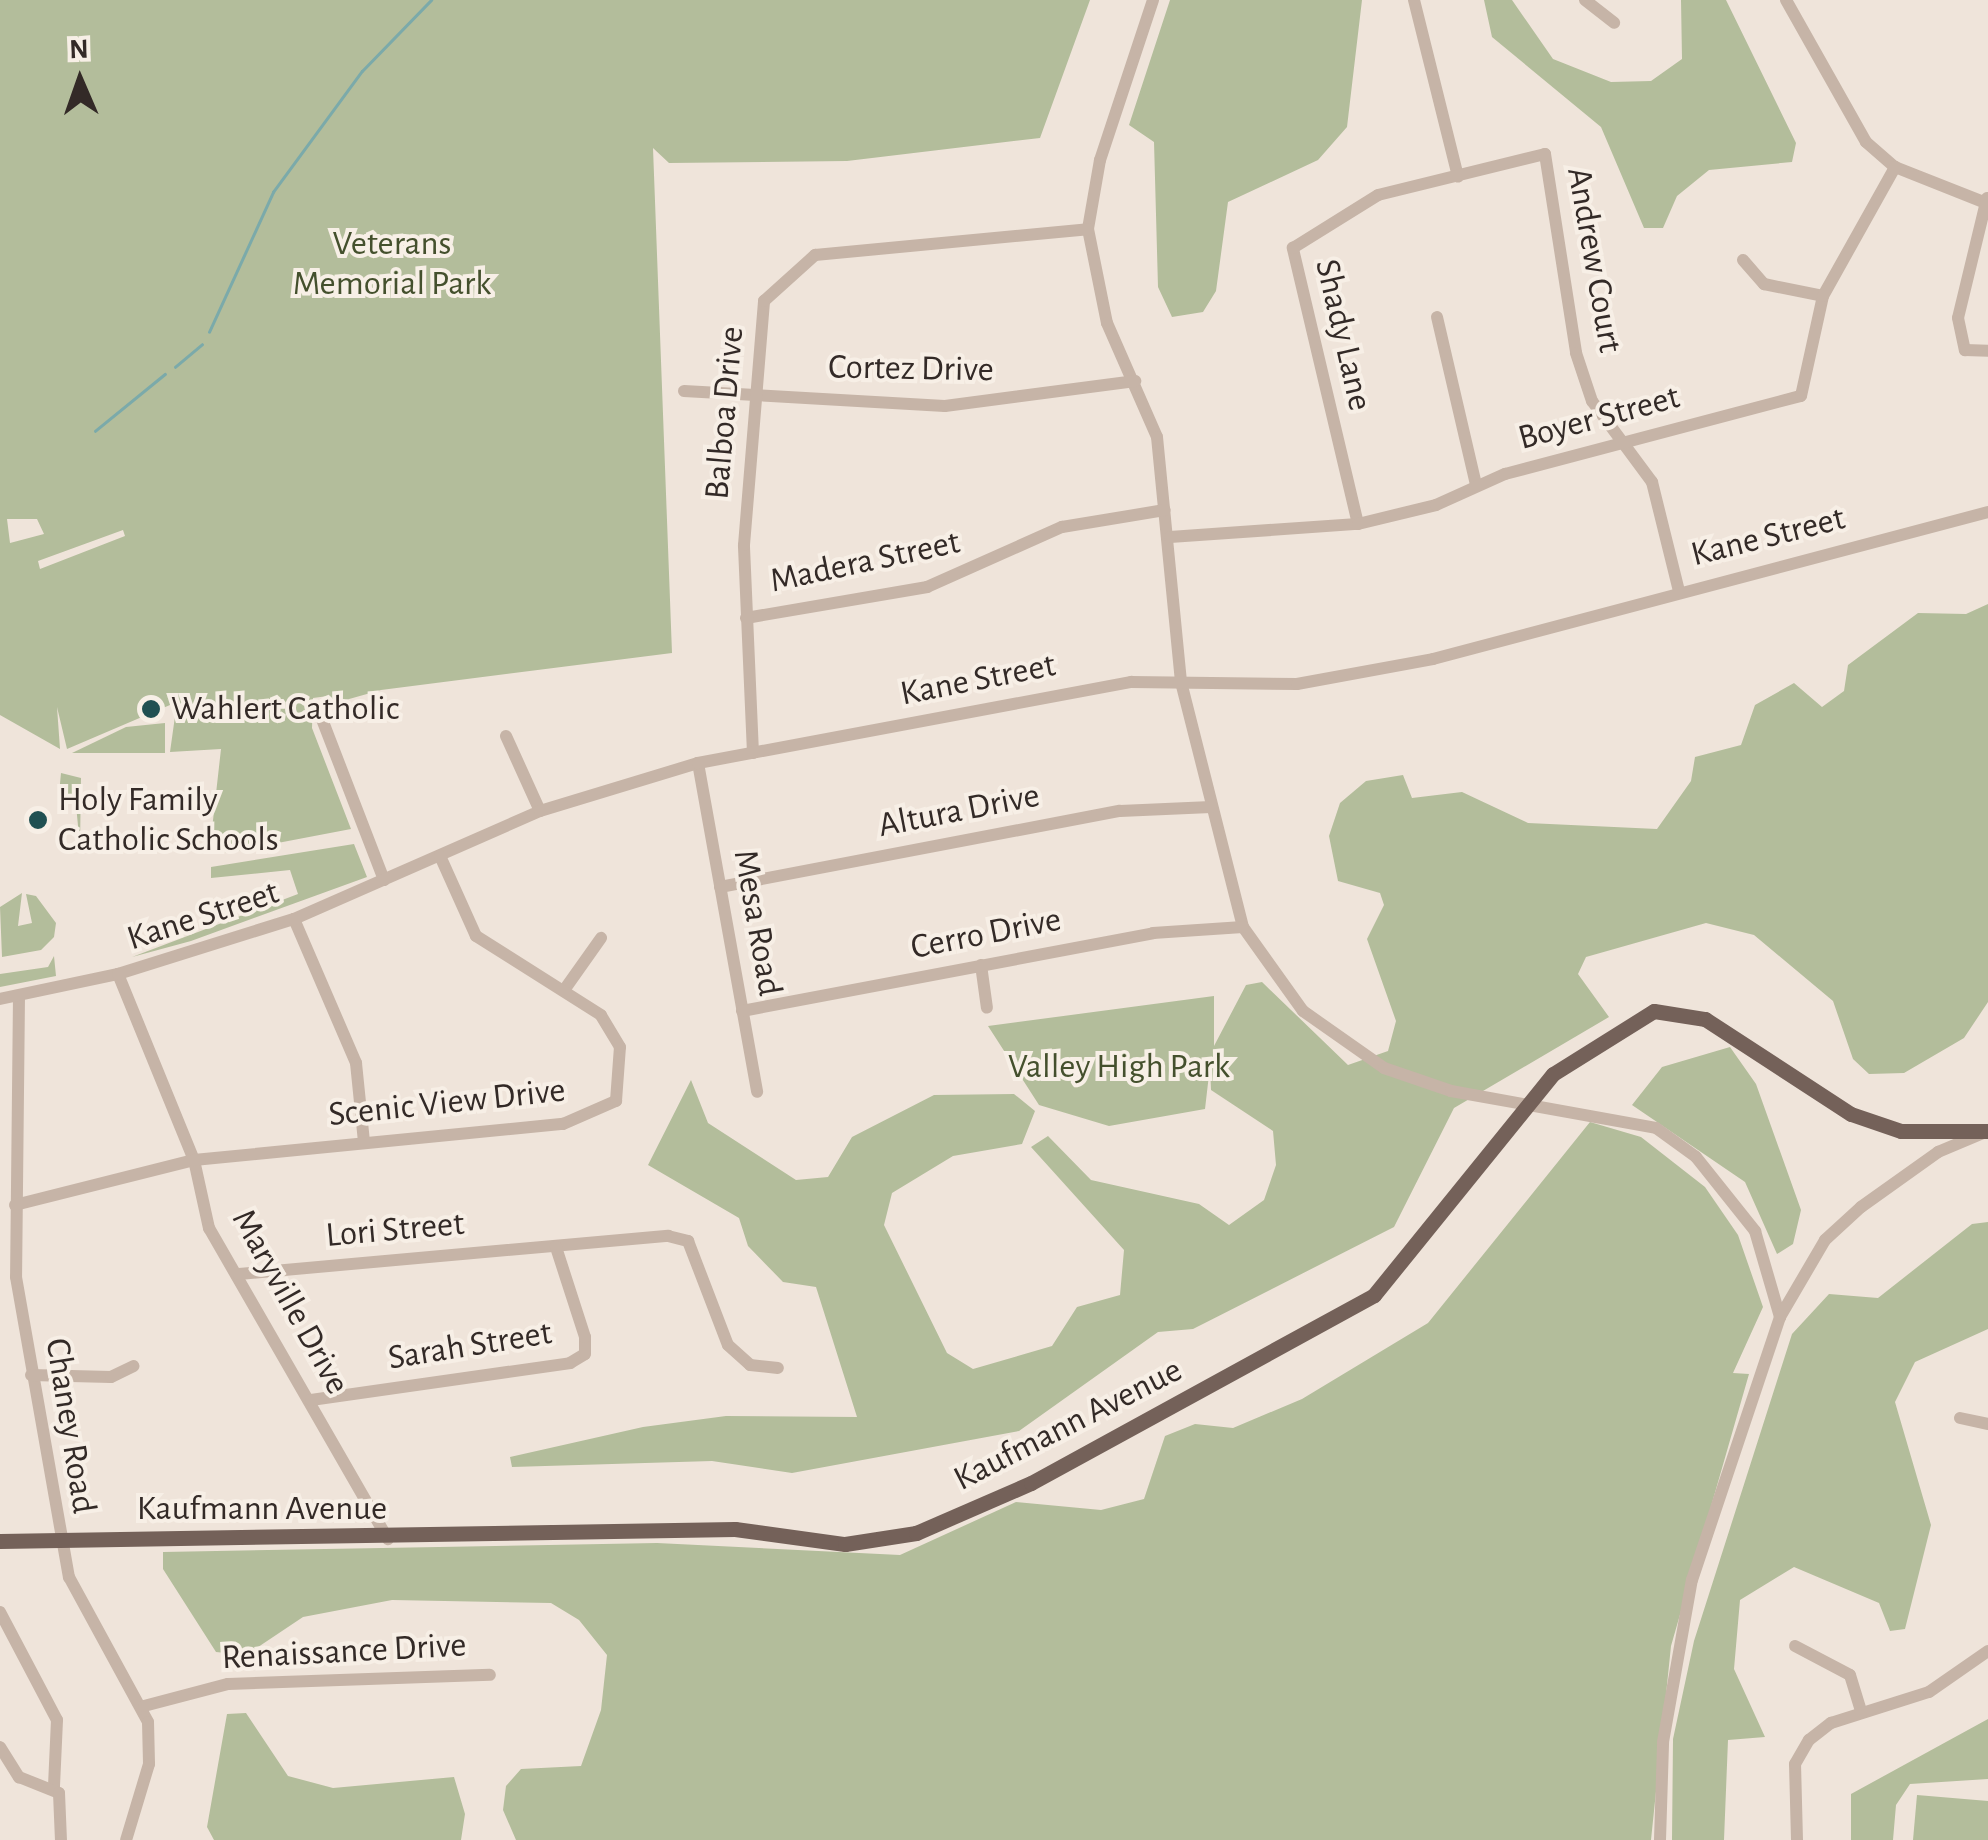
<!DOCTYPE html>
<style>
body{margin:0}
#map{position:relative;width:1988px;height:1840px;overflow:hidden;background:#efe4da;font-family:"Alegreya Sans",sans-serif}
div>[style]{position:absolute}
[style*='--x']{left:calc(var(--x)*1px);top:calc(var(--y)*1px);width:calc(var(--w)*1px);rotate:calc(var(--a)*1deg)}
.green>*{inset:0;background:#b3bd9b}
.stream>*{height:2.5px;margin:-1.25px;padding:0 1.25px;transform-origin:1.25px;border-radius:1.25px;background:#7baaaa}
.minor>*{height:12px;margin:-6px;padding:0 6px;transform-origin:6px;border-radius:6px;background:#c6b4a7}
.major>*{height:15px;margin:-7.5px;padding:0 7.5px;transform-origin:7.5px;border-radius:7.5px;background:#746159}
.dots>*{width:28px;height:28px;translate:-50% -50%;box-sizing:border-box;border:5px solid #f7efe6;border-radius:50%}
span{translate:-50% -50%;white-space:nowrap;text-align:center;line-height:1.15;-webkit-text-stroke:8px #f7efe6;paint-order:stroke}
.park-label{font-size:35px;color:#44502d}
.street-label{font-size:35px;color:#332a27}
.poi-label{font-size:35px;color:#332a27}
.left{translate:0 -50%;text-align:left}
.north{position:absolute;left:30px;top:30px;width:100px;height:100px;-webkit-text-stroke:8px #f7efe6;paint-order:stroke;rotate:358deg;font-size:28px;font-weight:700;line-height:40px;text-align:center;color:#332a27}
.north::after{content:'';display:block;margin:auto;width:35px;height:45px;background:#332a27;clip-path:polygon(50% 0,100% 100%,50% 72%,0 100%)}
</style>
<div id="map">
<div class="green">
<div style="clip-path:polygon(evenodd,0 0,1090px 0,1040px 138px,847px 161px,669px 163px,653px 148px,672px 653px,381px 690px,328px 705px,328px 696px,313px 698px,312px 728px,351px 829px,226px 853px,211px 838px,221px 749px,170px 752px,177px 702px,67px 749px,57px 707px,60px 749px,0 715px,0 0,7px 519px,37px 519px,44px 534px,10px 543px,7px 519px,0 0,123px 530px,125px 536px,40px 569px,38px 561px,123px 530px)"></div>
<div style="clip-path:polygon(1170px 0,1362px 0,1347px 127px,1318px 160px,1228px 202px,1216px 291px,1203px 312px,1172px 317px,1158px 287px,1154px 142px,1129px 125px)"></div>
<div style="clip-path:polygon(1484px 0,1512px 0,1553px 59px,1611px 82px,1651px 81px,1682px 59px,1681px 0,1726px 0,1796px 143px,1792px 162px,1709px 170px,1677px 196px,1663px 228px,1644px 228px,1601px 127px,1492px 37px)"></div>
<div style="clip-path:polygon(1988px 604px,1988px 1002px,1964px 1038px,1904px 1073px,1869px 1074px,1853px 1059px,1833px 1001px,1754px 935px,1706px 923px,1586px 957px,1578px 974px,1609px 1017px,1454px 1108px,1394px 1227px,1193px 1329px,1158px 1332px,1019px 1431px,792px 1473px,712px 1461px,512px 1467px,510px 1457px,643px 1427px,726px 1416px,857px 1417px,816px 1287px,783px 1282px,748px 1246px,739px 1218px,648px 1165px,691px 1080px,708px 1123px,796px 1180px,828px 1177px,852px 1137px,934px 1095px,1014px 1094px,1035px 1111px,1022px 1144px,953px 1156px,892px 1193px,884px 1225px,947px 1353px,973px 1369px,1052px 1346px,1077px 1307px,1120px 1295px,1124px 1250px,1031px 1147px,1048px 1136px,1091px 1180px,1199px 1204px,1229px 1225px,1264px 1200px,1276px 1165px,1273px 1131px,1211px 1090px,1210px 1066px,1205px 1109px,1109px 1126px,1039px 1105px,988px 1026px,1214px 996px,1214px 1046px,1246px 985px,1262px 982px,1348px 1065px,1388px 1051px,1396px 1021px,1367px 939px,1384px 905px,1380px 893px,1338px 881px,1329px 836px,1340px 803px,1366px 781px,1403px 775px,1412px 798px,1462px 792px,1528px 823px,1657px 829px,1691px 781px,1695px 757px,1741px 745px,1755px 705px,1794px 683px,1822px 707px,1844px 691px,1848px 665px,1918px 613px,1966px 614px)"></div>
<div style="clip-path:polygon(165px 723px,165px 753px,72px 753px,126px 727px)"></div>
<div style="clip-path:polygon(61px 773px,81px 778px,80px 846px,75px 795px,59px 794px)"></div>
<div style="clip-path:polygon(354px 844px,367px 877px,191px 941px,132px 957px,298px 894px,290px 870px,211px 878px,211px 867px)"></div>
<div style="clip-path:polygon(22px 893px,18px 926px,32px 923px,26px 894px,36px 896px,56px 923px,54px 937px,41px 950px,2px 957px,0 907px)"></div>
<div style="clip-path:polygon(54px 956px,56px 976px,0 987px,0 974px,48px 967px)"></div>
<div style="clip-path:polygon(1730px 1047px,1756px 1084px,1801px 1210px,1793px 1244px,1777px 1254px,1745px 1182px,1632px 1105px,1662px 1067px)"></div>
<div style="clip-path:polygon(1590px 1122px,1641px 1137px,1705px 1187px,1738px 1235px,1763px 1307px,1733px 1373px,1749px 1374px,1671px 1646px,1651px 1840px,516px 1840px,503px 1810px,506px 1786px,521px 1769px,581px 1766px,601px 1710px,607px 1655px,579px 1620px,551px 1603px,392px 1600px,303px 1617px,246px 1655px,216px 1652px,163px 1569px,163px 1552px,657px 1543px,900px 1555px,1016px 1502px,1101px 1510px,1144px 1499px,1165px 1436px,1195px 1424px,1233px 1428px,1302px 1399px,1428px 1323px)"></div>
<div style="clip-path:polygon(1988px 1222px,1988px 1329px,1915px 1362px,1895px 1402px,1931px 1525px,1905px 1629px,1890px 1631px,1879px 1603px,1794px 1567px,1740px 1600px,1734px 1669px,1765px 1737px,1728px 1740px,1724px 1840px,1672px 1840px,1673px 1739px,1694px 1641px,1792px 1334px,1829px 1294px,1878px 1298px,1972px 1224px)"></div>
<div style="clip-path:polygon(246px 1713px,288px 1776px,333px 1788px,454px 1777px,465px 1814px,461px 1840px,214px 1840px,207px 1827px,227px 1714px)"></div>
<div style="clip-path:polygon(1988px 1719px,1988px 1779px,1910px 1784px,1896px 1805px,1893px 1840px,1851px 1840px,1851px 1794px)"></div>
<div style="clip-path:polygon(1917px 1795px,1988px 1801px,1988px 1840px,1913px 1840px)"></div>
</div>
<div class="stream">
<div style="--x:209;--y:332;--w:154;--a:-65.4"></div>
<div style="--x:273;--y:192;--w:150;--a:-53.7"></div>
<div style="--x:362;--y:71;--w:99;--a:-45.8"></div>
<div style="--x:175;--y:367;--w:35;--a:-40"></div>
<div style="--x:95;--y:431;--w:90;--a:-39.2"></div>
</div>
<div class="minor">
<div style="--x:1153;--y:0;--w:169;--a:108.3"></div>
<div style="--x:1100;--y:160;--w:70;--a:99.9"></div>
<div style="--x:1088;--y:229;--w:96;--a:78.6"></div>
<div style="--x:1107;--y:323;--w:124;--a:66.3"></div>
<div style="--x:1157;--y:437;--w:246;--a:84.4"></div>
<div style="--x:1181;--y:682;--w:253;--a:75.8"></div>
<div style="--x:1243;--y:927;--w:103;--a:54.5"></div>
<div style="--x:1303;--y:1011;--w:99;--a:35.1"></div>
<div style="--x:1384;--y:1068;--w:71;--a:18.9"></div>
<div style="--x:1451;--y:1091;--w:208;--a:10.2"></div>
<div style="--x:1656;--y:1128;--w:49;--a:35.9"></div>
<div style="--x:1696;--y:1157;--w:95;--a:51.4"></div>
<div style="--x:1755;--y:1231;--w:90;--a:73.8"></div>
<div style="--x:1414;--y:0;--w:182;--a:76"></div>
<div style="--x:1585;--y:0;--w:37;--a:38"></div>
<div style="--x:1786;--y:0;--w:163;--a:60.6"></div>
<div style="--x:1866;--y:142;--w:38;--a:41"></div>
<div style="--x:1895;--y:167;--w:98;--a:21.6"></div>
<div style="--x:1987;--y:198;--w:123;--a:103.6"></div>
<div style="--x:1958;--y:318;--w:33;--a:78"></div>
<div style="--x:1965;--y:350;--w:23;--a:2"></div>
<div style="--x:1743;--y:260;--w:32;--a:49"></div>
<div style="--x:1764;--y:284;--w:60;--a:11.5"></div>
<div style="--x:1437;--y:317;--w:171;--a:76.9"></div>
<div style="--x:684;--y:391;--w:261;--a:3.3"></div>
<div style="--x:945;--y:406;--w:192;--a:-7.5"></div>
<div style="--x:1358;--y:524;--w:284;--a:-103.3"></div>
<div style="--x:1293;--y:248;--w:100;--a:-31.9"></div>
<div style="--x:1378;--y:195;--w:172;--a:-13.8"></div>
<div style="--x:1545;--y:154;--w:201;--a:81.1"></div>
<div style="--x:1576;--y:353;--w:51;--a:71.6"></div>
<div style="--x:1592;--y:401;--w:101;--a:53.5"></div>
<div style="--x:1652;--y:482;--w:112;--a:76.1"></div>
<div style="--x:1170;--y:537;--w:188;--a:-4"></div>
<div style="--x:1358;--y:524;--w:80;--a:-13.7"></div>
<div style="--x:1436;--y:505;--w:76;--a:-24.2"></div>
<div style="--x:1505;--y:474;--w:306;--a:-14.8"></div>
<div style="--x:1801;--y:396;--w:102;--a:-77.6"></div>
<div style="--x:1823;--y:296;--w:148;--a:-60.8"></div>
<div style="--x:746;--y:618;--w:184;--a:-9.7"></div>
<div style="--x:927;--y:587;--w:148;--a:-24"></div>
<div style="--x:1062;--y:527;--w:104;--a:-9.4"></div>
<div style="--x:320;--y:714;--w:178;--a:68.9"></div>
<div style="--x:506;--y:736;--w:82;--a:65.6"></div>
<div style="--x:753;--y:753;--w:208;--a:-92.5"></div>
<div style="--x:744;--y:545;--w:245;--a:-85.3"></div>
<div style="--x:764;--y:301;--w:69;--a:-42"></div>
<div style="--x:815;--y:255;--w:274;--a:-5.4"></div>
<div style="--x:698;--y:763;--w:334;--a:79.8"></div>
<div style="--x:720;--y:887;--w:407;--a:-10.8"></div>
<div style="--x:1120;--y:811;--w:91;--a:-2.5"></div>
<div style="--x:294;--y:919;--w:157;--a:66.7"></div>
<div style="--x:356;--y:1063;--w:79;--a:84.2"></div>
<div style="--x:981;--y:965;--w:43;--a:82.1"></div>
<div style="--x:118;--y:974;--w:201;--a:67.8"></div>
<div style="--x:194;--y:1160;--w:70;--a:77.6"></div>
<div style="--x:209;--y:1228;--w:359;--a:60.1"></div>
<div style="--x:567;--y:986;--w:59;--a:-54.7"></div>
<div style="--x:19;--y:996;--w:281;--a:90.6"></div>
<div style="--x:16;--y:1277;--w:305;--a:80"></div>
<div style="--x:69;--y:1577;--w:165;--a:61.4"></div>
<div style="--x:148;--y:1722;--w:42;--a:88.6"></div>
<div style="--x:149;--y:1764;--w:79;--a:106.8"></div>
<div style="--x:0;--y:999;--w:121;--a:-12"></div>
<div style="--x:118;--y:974;--w:184;--a:-17.4"></div>
<div style="--x:294;--y:919;--w:269;--a:-23.7"></div>
<div style="--x:540;--y:811;--w:165;--a:-16.9"></div>
<div style="--x:698;--y:763;--w:441;--a:-10.6"></div>
<div style="--x:1131;--y:682;--w:166;--a:0.7"></div>
<div style="--x:1297;--y:684;--w:138;--a:-10.4"></div>
<div style="--x:1433;--y:659;--w:574;--a:-14.83"></div>
<div style="--x:742;--y:1011;--w:418;--a:-10.7"></div>
<div style="--x:1153;--y:933;--w:90;--a:-3.8"></div>
<div style="--x:15;--y:1205;--w:185;--a:-14.1"></div>
<div style="--x:194;--y:1160;--w:371;--a:-5.6"></div>
<div style="--x:563;--y:1124;--w:58;--a:-23.5"></div>
<div style="--x:616;--y:1101;--w:54;--a:-85.8"></div>
<div style="--x:620;--y:1047;--w:37;--a:-121"></div>
<div style="--x:601;--y:1015;--w:148;--a:-147.7"></div>
<div style="--x:476;--y:936;--w:88;--a:-114.2"></div>
<div style="--x:239;--y:1274;--w:431;--a:-5.1"></div>
<div style="--x:668;--y:1236;--w:21;--a:14"></div>
<div style="--x:688;--y:1241;--w:111;--a:69"></div>
<div style="--x:728;--y:1345;--w:30;--a:42"></div>
<div style="--x:750;--y:1365;--w:28;--a:6"></div>
<div style="--x:31;--y:1375;--w:80;--a:1.4"></div>
<div style="--x:111;--y:1377;--w:25;--a:-26"></div>
<div style="--x:311;--y:1400;--w:262;--a:-8.1"></div>
<div style="--x:570;--y:1363;--w:17;--a:-31"></div>
<div style="--x:585;--y:1354;--w:17;--a:-90"></div>
<div style="--x:585;--y:1337;--w:95;--a:-107.9"></div>
<div style="--x:1960;--y:1418;--w:29;--a:12"></div>
<div style="--x:0;--y:1612;--w:122;--a:62.2"></div>
<div style="--x:57;--y:1720;--w:67;--a:92.6"></div>
<div style="--x:1795;--y:1646;--w:62;--a:27.8"></div>
<div style="--x:1850;--y:1675;--w:39;--a:73"></div>
<div style="--x:144;--y:1706;--w:87;--a:-14.7"></div>
<div style="--x:228;--y:1684;--w:262;--a:-2"></div>
<div style="--x:0;--y:1747;--w:36;--a:58"></div>
<div style="--x:19;--y:1777;--w:43;--a:21.8"></div>
<div style="--x:59;--y:1793;--w:47;--a:87.6"></div>
<div style="--x:1660;--y:1840;--w:98;--a:-88.2"></div>
<div style="--x:1663;--y:1742;--w:165;--a:-79.9"></div>
<div style="--x:1692;--y:1580;--w:277;--a:-71.5"></div>
<div style="--x:1780;--y:1317;--w:89;--a:-59.7"></div>
<div style="--x:1825;--y:1240;--w:49;--a:-42.5"></div>
<div style="--x:1861;--y:1207;--w:95;--a:-35.5"></div>
<div style="--x:1938;--y:1152;--w:49;--a:-22.9"></div>
<div style="--x:1797;--y:1840;--w:76;--a:-91.5"></div>
<div style="--x:1795;--y:1764;--w:28;--a:-60"></div>
<div style="--x:1809;--y:1740;--w:28;--a:-38"></div>
<div style="--x:1831;--y:1723;--w:103;--a:-17.6"></div>
<div style="--x:1929;--y:1692;--w:72;--a:-34.8"></div>
</div>
<div class="major">
<div style="--x:0;--y:1541;--w:735;--a:-0.94"></div>
<div style="--x:735;--y:1529;--w:111;--a:7.8"></div>
<div style="--x:845;--y:1544;--w:72;--a:-8.8"></div>
<div style="--x:916;--y:1533;--w:125;--a:-23.5"></div>
<div style="--x:1031;--y:1483;--w:391;--a:-28.7"></div>
<div style="--x:1374;--y:1295;--w:284;--a:-51"></div>
<div style="--x:1553;--y:1074;--w:119;--a:-32"></div>
<div style="--x:1654;--y:1011;--w:52;--a:8.9"></div>
<div style="--x:1705;--y:1019;--w:174;--a:33.1"></div>
<div style="--x:1851;--y:1114;--w:53;--a:18.8"></div>
<div style="--x:1901;--y:1131;--w:87;--a:0"></div>
</div>
<div class="dots">
<div style="left:151px;top:709px;background:#205052"></div>
<div style="left:38px;top:820px;background:#205052"></div>
</div>
<div class="park-label">
<span style="left:392px;top:264px">Veterans<br>Memorial Park</span>
<span style="left:1119px;top:1067px">Valley High Park</span>
</div>
<div class="street-label">
<span style="left:1594px;top:260px;rotate:80deg">Andrew Court</span>
<span style="left:1343px;top:335px;rotate:77deg">Shady Lane</span>
<span style="left:911px;top:369px;rotate:1deg">Cortez Drive</span>
<span style="left:725px;top:413px;rotate:-85deg">Balboa Drive</span>
<span style="left:1599px;top:418px;rotate:-15deg">Boyer Street</span>
<span style="left:1768px;top:537px;rotate:-14deg">Kane Street</span>
<span style="left:865px;top:562px;rotate:-12deg">Madera Street</span>
<span style="left:978px;top:680px;rotate:-11deg">Kane Street</span>
<span style="left:959px;top:811px;rotate:-11deg">Altura Drive</span>
<span style="left:203px;top:916px;rotate:-18deg">Kane Street</span>
<span style="left:757px;top:923px;rotate:80deg">Mesa Road</span>
<span style="left:986px;top:934px;rotate:-11deg">Cerro Drive</span>
<span style="left:447px;top:1103px;rotate:-6deg">Scenic View Drive</span>
<span style="left:395px;top:1230px;rotate:-5deg">Lori Street</span>
<span style="left:290px;top:1302px;rotate:61deg">Maryville Drive</span>
<span style="left:470px;top:1346px;rotate:-9deg">Sarah Street</span>
<span style="left:1068px;top:1425px;rotate:-27deg">Kaufmann Avenue</span>
<span style="left:70px;top:1426px;rotate:81deg">Chaney Road</span>
<span style="left:262px;top:1509px">Kaufmann Avenue</span>
<span style="left:344px;top:1652px;rotate:-3deg">Renaissance Drive</span>
</div>
<div class="poi-label">
<span class="left" style="left:171px;top:709px">Wahlert Catholic</span>
<span class="left" style="left:58px;top:820px">Holy Family<br>Catholic Schools</span>
</div>
<div class="north">N</div>
</div>
